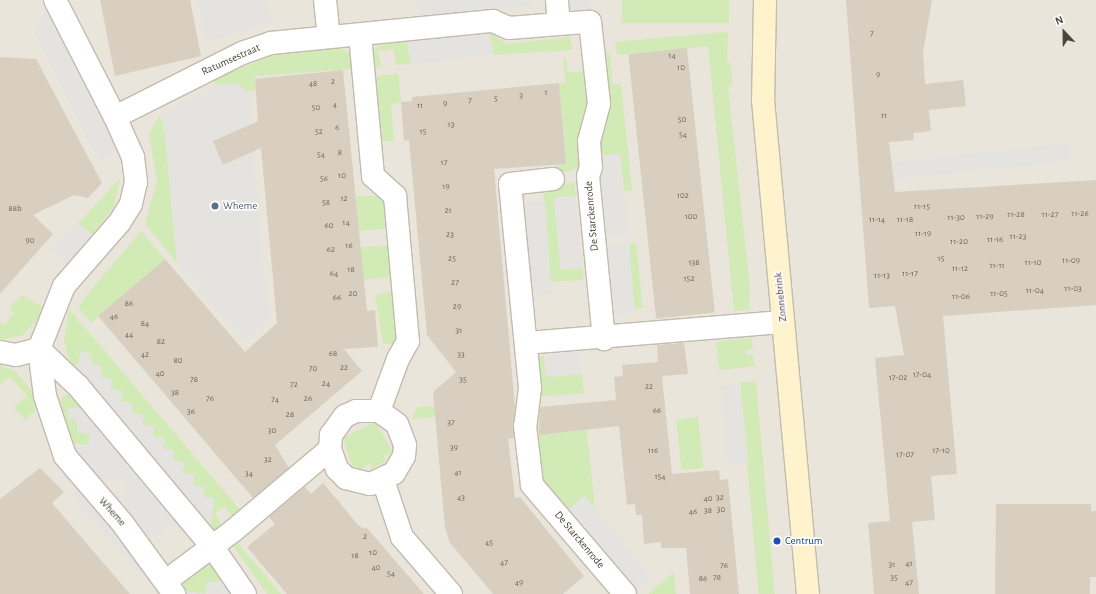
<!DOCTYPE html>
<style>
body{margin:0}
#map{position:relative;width:1096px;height:594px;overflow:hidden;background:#f6f3ec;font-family:"Alegreya Sans",sans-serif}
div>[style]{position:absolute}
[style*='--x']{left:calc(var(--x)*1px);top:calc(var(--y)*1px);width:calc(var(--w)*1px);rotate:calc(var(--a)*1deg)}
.residential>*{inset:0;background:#eae5da;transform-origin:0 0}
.green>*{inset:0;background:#d2eab5;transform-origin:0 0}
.parking>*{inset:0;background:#e5e3e0;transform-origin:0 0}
.building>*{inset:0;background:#d8cfc1;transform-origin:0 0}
.roads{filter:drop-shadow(1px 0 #c2bbae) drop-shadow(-1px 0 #c2bbae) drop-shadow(0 1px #c2bbae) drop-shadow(0 -1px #c2bbae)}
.street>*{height:22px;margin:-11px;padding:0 11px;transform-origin:11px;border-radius:11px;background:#fff}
.secondary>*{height:22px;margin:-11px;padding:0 11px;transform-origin:11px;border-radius:11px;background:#fff3cd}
.dots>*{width:11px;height:11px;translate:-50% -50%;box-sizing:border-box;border:2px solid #fff;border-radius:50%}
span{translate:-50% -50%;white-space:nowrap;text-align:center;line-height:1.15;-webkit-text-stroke:3px #fff;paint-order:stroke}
.number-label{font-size:9px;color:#6e675b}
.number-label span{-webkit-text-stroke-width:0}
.street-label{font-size:11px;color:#4b4439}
.service-label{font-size:11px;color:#4e5e75}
.left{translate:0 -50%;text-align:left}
.transit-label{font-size:11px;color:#164399}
.north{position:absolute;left:1044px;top:12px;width:40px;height:40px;-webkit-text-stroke:3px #fff;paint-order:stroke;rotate:338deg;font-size:11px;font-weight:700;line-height:16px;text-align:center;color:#4b4439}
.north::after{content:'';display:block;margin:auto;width:14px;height:18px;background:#4b4439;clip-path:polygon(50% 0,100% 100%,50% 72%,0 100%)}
</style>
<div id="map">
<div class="residential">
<div style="left:0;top:0;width:1096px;height:594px"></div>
</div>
<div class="green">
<div style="left:729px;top:0;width:23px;height:107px;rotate:90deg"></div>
<div style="clip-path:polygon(490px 32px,506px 44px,570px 37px,572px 50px,493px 55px)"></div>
<div style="clip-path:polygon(725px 32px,728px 33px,727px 62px,731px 63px,732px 85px,728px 86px,750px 288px,749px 310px,734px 311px,708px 46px,617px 55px,615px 42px)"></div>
<div style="clip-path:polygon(407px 41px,410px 64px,396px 65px,394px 49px,378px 51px,381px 67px,373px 68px,372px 57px,377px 46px)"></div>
<div style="clip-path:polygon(340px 47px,349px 53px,353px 69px,254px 76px,255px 90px,248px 91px,254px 162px,236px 83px,215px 85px,214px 79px,271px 56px)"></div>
<div style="clip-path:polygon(602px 54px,610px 54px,613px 85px,621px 84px,632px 190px,624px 191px,620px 154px,599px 156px)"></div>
<div style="clip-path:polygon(563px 58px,566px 58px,568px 73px,583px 71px,582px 60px,585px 60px,589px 103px,580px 167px,557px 175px,556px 164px,566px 164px,559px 83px,565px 83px)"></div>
<div style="clip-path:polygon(398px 74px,401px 102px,391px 104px,394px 141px,381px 142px,374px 76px)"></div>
<div style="clip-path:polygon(159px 116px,164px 125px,177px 263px,145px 224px,157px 181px,149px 134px)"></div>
<div style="clip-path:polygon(120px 178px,114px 207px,92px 235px,79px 223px)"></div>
<div style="clip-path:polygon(574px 182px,576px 196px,554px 198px,561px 269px,582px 268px,584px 280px,551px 282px,543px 189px)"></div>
<div style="clip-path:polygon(356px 196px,380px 196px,386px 201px,389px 228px,359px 231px)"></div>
<div style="clip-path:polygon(141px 231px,165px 259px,91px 323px,79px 308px,82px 301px)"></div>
<div style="clip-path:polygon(629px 243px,636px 243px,643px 308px,634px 309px)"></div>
<div style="left:390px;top:245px;width:32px;height:30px;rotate:85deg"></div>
<div style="clip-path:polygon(394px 292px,398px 334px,396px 343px,383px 344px,375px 295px)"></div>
<div style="clip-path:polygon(22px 295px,43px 307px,40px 316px,23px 335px,0 340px,0 322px,4px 325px,14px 313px,9px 307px)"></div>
<div style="clip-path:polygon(69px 309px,241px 511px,233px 518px,225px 506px,215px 513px,222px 525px,213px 531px,203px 496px,100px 377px,74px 365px,69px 359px,64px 341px)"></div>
<div style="clip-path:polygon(751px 337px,753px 350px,746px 350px,746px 355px,753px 355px,755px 366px,719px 370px,716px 342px)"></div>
<div style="clip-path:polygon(537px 356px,544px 356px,546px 377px,582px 374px,584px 393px,538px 397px)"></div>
<div style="clip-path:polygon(0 365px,16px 372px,32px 391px,37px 409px,26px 420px,14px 408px,27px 395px,9px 377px,0 385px)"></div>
<div style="left:756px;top:381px;width:214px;height:16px;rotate:85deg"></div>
<div style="clip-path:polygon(71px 393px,84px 408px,68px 420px,77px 420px,89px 433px,89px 445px,70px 444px,59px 407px,62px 397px)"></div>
<div style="clip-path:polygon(463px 403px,464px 414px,412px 419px,417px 407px)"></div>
<div style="clip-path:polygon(548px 406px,551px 434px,579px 431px,586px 422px,595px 508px,584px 496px,566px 511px,542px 483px,537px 407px)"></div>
<div style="left:698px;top:417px;width:51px;height:22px;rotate:84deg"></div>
<div style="clip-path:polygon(375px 422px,393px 452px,384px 456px,386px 461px,372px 469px,370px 464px,359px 470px,357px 466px,353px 468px,343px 438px)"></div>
<div style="clip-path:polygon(237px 542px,281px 594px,267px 594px,233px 546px)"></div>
<div style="clip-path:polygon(206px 564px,215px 567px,225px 581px,207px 594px,184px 591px,184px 580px)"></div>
<div style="clip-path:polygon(674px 572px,676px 594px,648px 594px)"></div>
</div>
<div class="parking">
<div style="clip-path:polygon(197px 0,268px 0,272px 22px,206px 43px)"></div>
<div style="clip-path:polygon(416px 0,531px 0,532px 6px,418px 16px)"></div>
<div style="left:567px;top:0;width:24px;height:11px"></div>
<div style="clip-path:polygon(46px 10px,118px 153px,112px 151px,105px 161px,99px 161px,33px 31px)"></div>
<div style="left:490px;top:32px;width:23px;height:83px;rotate:83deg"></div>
<div style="clip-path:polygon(236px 83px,248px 91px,264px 276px,272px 317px,244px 340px,177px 263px,164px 125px,159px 116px,215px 85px)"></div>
<div style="left:1070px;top:143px;width:18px;height:186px;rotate:84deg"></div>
<div style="left:620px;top:154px;width:82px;height:21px;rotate:84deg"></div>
<div style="left:576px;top:196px;width:72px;height:22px;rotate:85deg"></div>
<div style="left:545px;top:201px;width:94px;height:22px;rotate:86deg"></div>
<div style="left:77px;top:221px;width:21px;height:40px;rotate:43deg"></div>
<div style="left:629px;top:243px;width:71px;height:21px;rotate:85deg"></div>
<div style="clip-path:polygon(80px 352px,92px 354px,91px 364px,102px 366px,101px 377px,112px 379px,111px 389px,122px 391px,121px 401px,133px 403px,131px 413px,144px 415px,142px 425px,155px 426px,153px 436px,165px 438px,163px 448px,175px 451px,173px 460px,185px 462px,183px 473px,195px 474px,193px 485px,205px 487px,203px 496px,215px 499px,210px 528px,74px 365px,78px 366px)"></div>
<div style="left:580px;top:352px;width:22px;height:36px;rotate:85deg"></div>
<div style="left:740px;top:384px;width:80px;height:20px;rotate:84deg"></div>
<div style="clip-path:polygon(68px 408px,83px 408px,187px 527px,163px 525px,162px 536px,145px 538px,105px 491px,126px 492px,127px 481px,102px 479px,97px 482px,70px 444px,89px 445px,89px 434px,77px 432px,77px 420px,68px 420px)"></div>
<div style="clip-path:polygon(76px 487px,148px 573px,137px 571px,75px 499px)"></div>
<div style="left:584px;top:496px;width:106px;height:19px;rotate:50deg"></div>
<div style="clip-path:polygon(225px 581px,236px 594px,186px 594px,184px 591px,206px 594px,207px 582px)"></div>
</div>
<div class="building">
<div style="clip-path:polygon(100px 0,190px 0,201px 56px,115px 76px)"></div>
<div style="clip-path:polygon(846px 0,932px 0,923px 53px,925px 84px,963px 80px,966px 106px,929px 110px,931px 131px,913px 133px,914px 140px,889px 142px,895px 192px,1096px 180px,1096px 305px,943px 316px,957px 474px,931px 476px,935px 520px,912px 522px,919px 594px,874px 594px,868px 523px,890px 521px,875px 358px,904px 355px,895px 306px,869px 308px)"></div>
<div style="left:687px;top:48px;width:266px;height:59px;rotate:84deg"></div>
<div style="clip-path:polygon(0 57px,36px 59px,102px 183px,88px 198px,74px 195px,33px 215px,53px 234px,0 294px)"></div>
<div style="clip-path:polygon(343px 70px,367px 311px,375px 310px,378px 347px,344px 349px,362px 371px,275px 445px,289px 468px,253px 498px,98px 316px,165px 259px,245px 352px,277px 323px,261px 148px,223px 165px,213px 141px,258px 121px,255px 79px)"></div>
<div style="clip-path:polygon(559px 83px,566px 164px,494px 169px,515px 407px,514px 438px,508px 439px,515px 498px,520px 497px,584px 576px,563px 594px,493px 594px,450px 543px,445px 528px,433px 392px,456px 372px,427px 335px,409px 140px,404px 141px,401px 102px,412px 101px,412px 97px)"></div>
<div style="clip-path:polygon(684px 343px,688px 374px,662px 376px,672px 474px,719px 470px,720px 480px,728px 479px,739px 594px,690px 594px,686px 548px,661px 548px,661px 542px,644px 544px,642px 515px,636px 515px,635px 504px,627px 505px,619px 426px,539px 435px,540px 407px,616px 400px,614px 377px,623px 376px,622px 365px,658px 362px,657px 345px)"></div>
<div style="clip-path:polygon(40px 468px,64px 492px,52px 503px,130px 594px,0 594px,0 499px)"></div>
<div style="clip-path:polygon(323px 483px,358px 525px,364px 529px,366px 527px,424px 594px,287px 594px,247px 547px,275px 524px,269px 517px,305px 487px,311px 494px)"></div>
<div style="clip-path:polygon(996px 504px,1091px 504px,1091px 511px,1096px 511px,1096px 577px,1090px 577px,1090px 594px,995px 594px)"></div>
</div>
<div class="roads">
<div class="street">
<div style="--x:55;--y:0;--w:131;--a:62.9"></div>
<div style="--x:115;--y:117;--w:142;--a:-26.7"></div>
<div style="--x:242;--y:53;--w:31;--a:-19"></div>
<div style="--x:271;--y:43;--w:223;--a:-5.7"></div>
<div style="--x:493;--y:21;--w:17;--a:24"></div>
<div style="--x:509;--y:28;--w:50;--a:-4.6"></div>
<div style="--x:559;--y:24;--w:24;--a:-95"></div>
<div style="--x:325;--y:0;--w:37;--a:84"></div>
<div style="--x:559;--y:24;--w:31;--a:-4"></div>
<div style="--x:590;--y:22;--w:82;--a:83.7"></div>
<div style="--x:599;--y:104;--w:38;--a:105"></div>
<div style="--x:589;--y:141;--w:26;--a:86"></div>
<div style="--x:591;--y:167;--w:9;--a:108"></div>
<div style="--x:588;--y:176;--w:164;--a:84.4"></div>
<div style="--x:360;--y:35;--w:142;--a:84.7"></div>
<div style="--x:373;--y:176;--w:30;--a:42"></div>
<div style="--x:395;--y:196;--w:146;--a:84.9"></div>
<div style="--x:408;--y:341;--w:21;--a:119"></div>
<div style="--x:398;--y:359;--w:55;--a:110.1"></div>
<div style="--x:115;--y:117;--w:44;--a:65.8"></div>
<div style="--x:133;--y:157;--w:25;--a:83"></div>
<div style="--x:136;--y:182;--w:23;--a:103"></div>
<div style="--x:131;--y:204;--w:22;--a:122"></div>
<div style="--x:119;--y:223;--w:84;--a:131.1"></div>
<div style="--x:64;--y:286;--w:68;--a:111.6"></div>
<div style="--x:39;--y:349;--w:47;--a:82.7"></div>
<div style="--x:45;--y:396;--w:63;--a:71.6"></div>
<div style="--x:65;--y:456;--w:89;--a:49.5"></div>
<div style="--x:123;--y:524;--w:87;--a:53.9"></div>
<div style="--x:553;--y:179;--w:43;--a:173.4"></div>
<div style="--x:510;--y:184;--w:205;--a:84.4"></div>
<div style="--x:530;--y:388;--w:38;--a:97"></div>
<div style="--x:525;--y:426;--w:59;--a:83.2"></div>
<div style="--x:532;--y:485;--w:143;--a:49.5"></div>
<div style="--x:526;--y:343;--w:258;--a:-4.7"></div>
<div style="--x:39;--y:349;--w:54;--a:43.5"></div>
<div style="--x:78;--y:386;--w:209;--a:50.1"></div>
<div style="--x:212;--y:546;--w:58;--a:55.5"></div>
<div style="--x:0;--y:352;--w:16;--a:11"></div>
<div style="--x:16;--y:355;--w:24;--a:-15"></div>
<div style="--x:383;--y:480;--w:60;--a:71.6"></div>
<div style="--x:402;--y:537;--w:75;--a:49.3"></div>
<div style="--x:166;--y:581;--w:84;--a:-36.7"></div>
<div style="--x:233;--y:531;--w:127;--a:-40.2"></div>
<div style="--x:330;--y:449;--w:14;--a:-86"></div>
<div style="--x:331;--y:435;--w:24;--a:-54"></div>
<div style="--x:345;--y:416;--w:12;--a:-24"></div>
<div style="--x:356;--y:411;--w:23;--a:0"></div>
<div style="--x:379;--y:411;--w:22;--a:36"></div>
<div style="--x:397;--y:424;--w:22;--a:69"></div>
<div style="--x:405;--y:445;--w:11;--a:95"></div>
<div style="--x:404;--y:456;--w:20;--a:120"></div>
<div style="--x:394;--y:473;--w:26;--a:155"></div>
<div style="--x:370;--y:484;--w:25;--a:-166"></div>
<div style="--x:346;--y:478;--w:13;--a:-135"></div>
<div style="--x:337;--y:469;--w:21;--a:-109"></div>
</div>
<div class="secondary">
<div style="--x:765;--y:0;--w:100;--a:91.1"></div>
<div style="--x:763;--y:100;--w:496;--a:84.8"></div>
</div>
</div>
<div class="dots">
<div style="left:215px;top:206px;background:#5c6f8a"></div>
<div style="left:777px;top:541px;background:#1a4fb4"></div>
</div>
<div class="number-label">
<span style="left:872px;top:34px">7</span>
<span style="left:672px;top:56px">14</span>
<span style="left:681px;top:68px">10</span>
<span style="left:878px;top:75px">9</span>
<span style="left:333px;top:82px">2</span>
<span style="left:313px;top:84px">48</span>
<span style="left:546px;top:93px">1</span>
<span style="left:521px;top:96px">3</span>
<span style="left:496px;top:99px">5</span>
<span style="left:470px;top:101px">7</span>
<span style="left:445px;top:104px">9</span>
<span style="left:335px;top:105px">4</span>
<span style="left:420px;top:106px">11</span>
<span style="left:316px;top:108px">50</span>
<span style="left:884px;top:116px">11</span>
<span style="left:682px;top:120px">50</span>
<span style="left:451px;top:125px">13</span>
<span style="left:337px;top:128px">6</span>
<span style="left:319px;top:132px">52</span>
<span style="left:423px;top:132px">15</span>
<span style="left:683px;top:135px">54</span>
<span style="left:340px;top:153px">8</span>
<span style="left:321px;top:155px">54</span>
<span style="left:444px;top:163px">17</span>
<span style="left:342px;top:176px">10</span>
<span style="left:324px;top:179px">56</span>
<span style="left:446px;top:187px">19</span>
<span style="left:683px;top:196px">102</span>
<span style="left:344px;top:199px">12</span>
<span style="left:326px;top:203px">58</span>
<span style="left:922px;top:207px">11-15</span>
<span style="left:15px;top:209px">88b</span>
<span style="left:448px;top:211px">21</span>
<span style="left:1080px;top:214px">11-26</span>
<span style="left:1016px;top:215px">11-28</span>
<span style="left:1050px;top:215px">11-27</span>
<span style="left:691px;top:217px">100</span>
<span style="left:985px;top:217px">11-29</span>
<span style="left:956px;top:218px">11-30</span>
<span style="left:877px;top:220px">11-14</span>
<span style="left:905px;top:220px">11-18</span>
<span style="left:346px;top:223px">14</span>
<span style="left:329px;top:226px">60</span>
<span style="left:923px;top:234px">11-19</span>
<span style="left:450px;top:235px">23</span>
<span style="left:1018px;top:237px">11-23</span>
<span style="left:995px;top:240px">11-16</span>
<span style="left:30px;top:241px">90</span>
<span style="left:959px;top:242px">11-20</span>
<span style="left:349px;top:246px">16</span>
<span style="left:331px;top:250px">62</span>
<span style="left:452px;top:259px">25</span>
<span style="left:941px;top:259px">15</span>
<span style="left:1071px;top:261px">11-09</span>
<span style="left:694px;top:263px">138</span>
<span style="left:1033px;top:263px">11-10</span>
<span style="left:997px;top:266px">11-11</span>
<span style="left:960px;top:269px">11-12</span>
<span style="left:351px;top:270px">18</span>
<span style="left:334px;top:274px">64</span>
<span style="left:910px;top:274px">11-17</span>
<span style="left:882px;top:276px">11-13</span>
<span style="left:689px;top:279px">152</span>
<span style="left:455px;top:283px">27</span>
<span style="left:1073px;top:289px">11-03</span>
<span style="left:1035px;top:291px">11-04</span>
<span style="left:353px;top:294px">20</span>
<span style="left:999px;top:294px">11-05</span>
<span style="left:961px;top:297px">11-06</span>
<span style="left:337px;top:298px">66</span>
<span style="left:129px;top:304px">86</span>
<span style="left:457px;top:307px">29</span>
<span style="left:114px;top:317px">46</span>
<span style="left:145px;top:324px">84</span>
<span style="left:459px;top:331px">31</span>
<span style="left:129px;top:335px">44</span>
<span style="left:161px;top:342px">82</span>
<span style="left:333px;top:354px">68</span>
<span style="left:145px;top:355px">42</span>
<span style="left:461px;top:355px">33</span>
<span style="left:178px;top:361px">80</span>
<span style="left:344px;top:368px">22</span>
<span style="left:313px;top:369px">70</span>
<span style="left:160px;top:374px">40</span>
<span style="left:922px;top:375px">17-04</span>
<span style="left:898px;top:378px">17-02</span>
<span style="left:194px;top:380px">78</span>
<span style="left:463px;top:380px">35</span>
<span style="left:326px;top:384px">24</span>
<span style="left:294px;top:385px">72</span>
<span style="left:649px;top:387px">22</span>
<span style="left:175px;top:393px">38</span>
<span style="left:210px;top:399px">76</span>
<span style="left:308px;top:399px">26</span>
<span style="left:275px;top:400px">74</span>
<span style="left:657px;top:411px">66</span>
<span style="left:191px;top:412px">36</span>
<span style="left:290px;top:415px">28</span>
<span style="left:451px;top:423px">37</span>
<span style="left:272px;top:431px">30</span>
<span style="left:454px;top:448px">39</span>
<span style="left:653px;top:451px">116</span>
<span style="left:941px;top:451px">17-10</span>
<span style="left:905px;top:455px">17-07</span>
<span style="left:268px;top:460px">32</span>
<span style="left:458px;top:473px">41</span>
<span style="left:249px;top:474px">34</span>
<span style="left:660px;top:477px">154</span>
<span style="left:461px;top:498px">43</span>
<span style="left:720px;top:498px">32</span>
<span style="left:708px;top:499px">40</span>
<span style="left:721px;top:510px">30</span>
<span style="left:708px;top:511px">38</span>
<span style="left:693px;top:512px">46</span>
<span style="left:365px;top:537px">2</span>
<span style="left:489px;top:543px">45</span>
<span style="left:373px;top:553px">10</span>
<span style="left:355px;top:556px">18</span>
<span style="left:504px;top:563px">47</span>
<span style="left:909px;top:564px">41</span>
<span style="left:892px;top:565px">31</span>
<span style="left:724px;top:566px">76</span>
<span style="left:376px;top:568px">40</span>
<span style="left:391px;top:574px">54</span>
<span style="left:717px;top:578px">78</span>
<span style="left:894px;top:578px">35</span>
<span style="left:703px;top:579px">86</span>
<span style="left:519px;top:583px">49</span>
<span style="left:909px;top:583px">47</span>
</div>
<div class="street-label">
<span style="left:231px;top:60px;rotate:-24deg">Ratumsestraat</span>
<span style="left:592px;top:216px;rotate:-95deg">De Starckenrode</span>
<span style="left:781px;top:297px;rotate:-96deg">Zonnebrink</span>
<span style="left:112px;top:512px;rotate:48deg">Wheme</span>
<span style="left:579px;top:540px;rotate:50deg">De Starckenrode</span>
</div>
<div class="service-label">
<span class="left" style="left:223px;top:206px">Wheme</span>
</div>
<div class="transit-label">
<span class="left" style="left:785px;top:541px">Centrum</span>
</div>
<div class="north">N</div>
</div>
